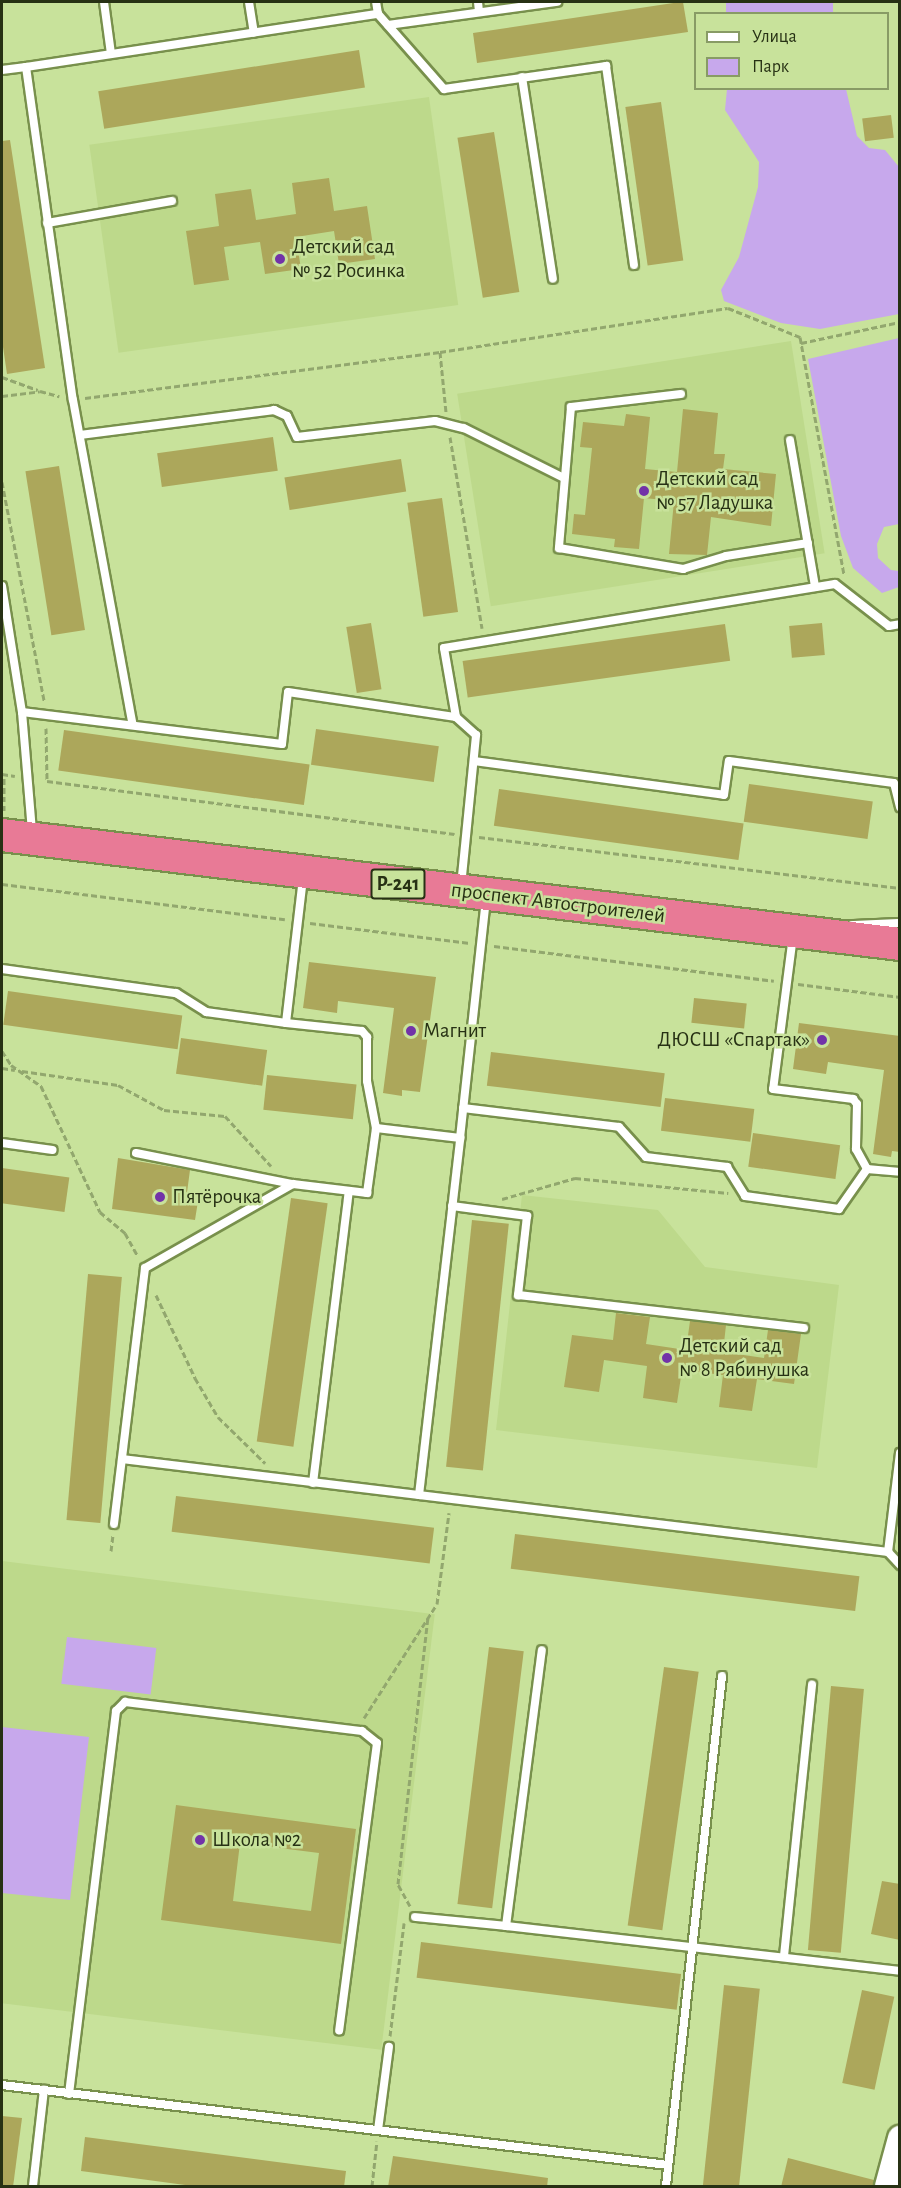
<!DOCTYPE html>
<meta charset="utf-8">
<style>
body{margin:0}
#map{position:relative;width:901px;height:2188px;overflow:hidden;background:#c8e29b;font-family:"Alegreya Sans",sans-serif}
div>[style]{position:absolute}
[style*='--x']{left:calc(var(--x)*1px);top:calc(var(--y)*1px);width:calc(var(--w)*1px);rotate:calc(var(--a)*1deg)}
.built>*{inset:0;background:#bdd98b;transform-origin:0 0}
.green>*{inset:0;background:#c7a8ec;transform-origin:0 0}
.building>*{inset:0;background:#aca75b;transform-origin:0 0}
.path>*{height:3px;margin-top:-1.5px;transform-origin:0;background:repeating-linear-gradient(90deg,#92a76e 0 6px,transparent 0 9px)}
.roads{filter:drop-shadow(2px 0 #78904c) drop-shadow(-2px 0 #78904c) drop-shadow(0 2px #78904c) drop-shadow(0 -2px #78904c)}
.lane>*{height:8px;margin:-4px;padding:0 4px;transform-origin:4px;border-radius:4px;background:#fff}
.secondary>*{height:24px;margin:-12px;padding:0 12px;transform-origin:12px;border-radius:12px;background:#fff}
.highway>*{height:32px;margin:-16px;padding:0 16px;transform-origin:16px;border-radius:16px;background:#e87a96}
.dots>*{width:16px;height:16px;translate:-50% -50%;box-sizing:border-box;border:3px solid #c8e29b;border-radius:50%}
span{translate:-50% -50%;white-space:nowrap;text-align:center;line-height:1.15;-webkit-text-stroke:5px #c8e29b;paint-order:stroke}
.shield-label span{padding:2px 4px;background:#c8e29b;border:2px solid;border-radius:4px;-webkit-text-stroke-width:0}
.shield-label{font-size:20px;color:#273114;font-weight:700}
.poi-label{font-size:21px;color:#273114}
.left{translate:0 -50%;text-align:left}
.right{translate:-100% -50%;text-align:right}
.street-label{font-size:21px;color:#273114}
.frame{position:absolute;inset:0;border:3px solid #273114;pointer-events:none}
.legend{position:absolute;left:694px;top:12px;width:195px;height:78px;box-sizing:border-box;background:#c8e29b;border:2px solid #889b65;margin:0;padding:8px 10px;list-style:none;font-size:18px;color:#273114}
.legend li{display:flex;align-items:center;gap:12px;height:30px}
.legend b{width:30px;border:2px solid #889b65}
</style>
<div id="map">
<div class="built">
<div style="left:429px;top:97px;width:210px;height:343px;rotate:82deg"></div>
<div style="left:791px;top:341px;width:215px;height:338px;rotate:81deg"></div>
<div style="clip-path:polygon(522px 1195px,658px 1210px,705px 1267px,839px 1285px,817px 1468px,496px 1430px)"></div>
<div style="left:2px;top:1561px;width:436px;height:439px;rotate:7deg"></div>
</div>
<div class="green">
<div style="left:726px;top:2px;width:107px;height:12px"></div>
<div style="clip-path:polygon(727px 89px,846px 89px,857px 136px,869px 148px,885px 150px,899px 167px,899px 314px,820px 329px,781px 323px,724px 301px,721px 290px,739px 257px,758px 187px,759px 162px,725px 110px)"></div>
<div style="clip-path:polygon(899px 338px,899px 524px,884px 527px,877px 544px,878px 558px,891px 570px,899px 571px,899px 587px,882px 593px,853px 568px,841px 536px,808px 359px)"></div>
<div style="left:67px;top:1637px;width:90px;height:47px;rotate:7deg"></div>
<div style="clip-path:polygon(2px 1727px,89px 1737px,70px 1900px,2px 1893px)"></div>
</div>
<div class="building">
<div style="clip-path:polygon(680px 2px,683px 2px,688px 32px,477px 63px,473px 33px)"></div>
<div style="left:359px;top:50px;width:38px;height:264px;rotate:81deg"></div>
<div style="left:661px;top:102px;width:160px;height:36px;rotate:82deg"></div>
<div style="left:891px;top:115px;width:23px;height:29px;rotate:83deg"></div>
<div style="left:494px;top:132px;width:162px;height:37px;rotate:81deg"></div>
<div style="clip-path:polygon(10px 140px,45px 368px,7px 374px,2px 340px,2px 141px)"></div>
<div style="clip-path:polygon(329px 178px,334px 211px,367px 206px,375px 259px,339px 264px,334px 231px,296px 237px,301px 269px,265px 274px,260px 242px,224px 247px,229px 280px,194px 285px,186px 231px,219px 226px,215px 194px,251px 189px,256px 220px,296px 214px,292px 183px)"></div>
<div style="clip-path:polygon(683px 409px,718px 413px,714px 454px,725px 454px,723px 469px,776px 474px,771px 526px,711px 517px,707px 555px,669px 554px,674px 501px,644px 498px,639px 549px,614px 547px,615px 539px,572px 534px,574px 514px,585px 515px,592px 448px,580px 447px,583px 422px,624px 426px,626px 414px,650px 417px,645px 469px,677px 472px)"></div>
<div style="left:273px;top:437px;width:34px;height:117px;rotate:82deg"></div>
<div style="left:401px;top:459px;width:33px;height:118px;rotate:81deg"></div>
<div style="left:59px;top:466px;width:166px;height:34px;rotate:81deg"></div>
<div style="left:442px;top:498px;width:115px;height:35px;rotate:82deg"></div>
<div style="left:371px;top:623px;width:67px;height:25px;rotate:81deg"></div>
<div style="left:822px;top:623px;width:32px;height:33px;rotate:85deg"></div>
<div style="left:725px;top:624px;width:37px;height:265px;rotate:82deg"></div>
<div style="left:316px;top:729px;width:124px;height:36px;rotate:8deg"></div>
<div style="left:64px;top:730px;width:248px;height:41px;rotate:8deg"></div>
<div style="left:749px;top:784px;width:125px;height:38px;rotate:8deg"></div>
<div style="left:499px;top:789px;width:247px;height:37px;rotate:8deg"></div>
<div style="clip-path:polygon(309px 962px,436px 977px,420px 1092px,402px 1090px,402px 1096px,383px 1093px,394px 1008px,338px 1001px,337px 1013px,303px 1008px)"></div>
<div style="left:8px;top:991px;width:176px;height:34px;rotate:8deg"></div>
<div style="left:694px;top:998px;width:53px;height:25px;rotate:6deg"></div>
<div style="clip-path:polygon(799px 1023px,900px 1036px,900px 1152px,892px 1151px,891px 1157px,873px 1154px,884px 1070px,828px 1062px,826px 1074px,793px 1069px)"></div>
<div style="left:181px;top:1038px;width:87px;height:36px;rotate:8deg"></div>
<div style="left:491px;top:1052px;width:175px;height:34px;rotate:7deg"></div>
<div style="left:267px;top:1075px;width:90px;height:35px;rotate:6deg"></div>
<div style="left:665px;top:1098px;width:90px;height:33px;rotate:7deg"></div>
<div style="left:753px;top:1133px;width:88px;height:34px;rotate:8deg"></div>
<div style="clip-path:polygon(118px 1158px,190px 1170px,186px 1200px,198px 1201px,195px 1220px,112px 1209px)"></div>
<div style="left:2px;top:1168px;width:68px;height:35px;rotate:8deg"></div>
<div style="left:291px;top:1198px;width:37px;height:246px;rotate:8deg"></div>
<div style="left:472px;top:1220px;width:37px;height:248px;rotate:6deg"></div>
<div style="left:88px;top:1274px;width:34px;height:247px;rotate:5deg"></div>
<div style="clip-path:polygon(616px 1313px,650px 1317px,646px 1344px,686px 1350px,690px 1321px,726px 1325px,723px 1352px,764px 1358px,768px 1330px,801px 1334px,794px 1384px,757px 1379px,752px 1411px,719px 1407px,723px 1375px,682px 1370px,677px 1403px,643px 1398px,647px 1366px,604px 1360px,599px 1392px,564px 1387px,572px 1335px,613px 1340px)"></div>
<div style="left:176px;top:1496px;width:260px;height:36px;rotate:7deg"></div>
<div style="left:515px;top:1534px;width:347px;height:35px;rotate:7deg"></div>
<div style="left:489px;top:1647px;width:35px;height:259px;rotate:7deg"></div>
<div style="left:664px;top:1667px;width:35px;height:261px;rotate:8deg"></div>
<div style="left:831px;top:1686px;width:33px;height:265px;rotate:5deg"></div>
<div style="clip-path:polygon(evenodd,176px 1805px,356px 1829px,341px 1944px,161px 1920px,176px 1805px,240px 1843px,319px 1853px,311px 1911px,233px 1901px,240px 1843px)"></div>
<div style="clip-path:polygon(882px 1881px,900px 1884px,900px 1940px,871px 1934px)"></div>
<div style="left:421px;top:1942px;width:262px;height:36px;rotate:7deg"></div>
<div style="left:724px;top:1985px;width:36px;height:204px;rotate:6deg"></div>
<div style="left:862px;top:1990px;width:33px;height:95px;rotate:12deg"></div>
<div style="clip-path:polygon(2px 2116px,22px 2118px,13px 2187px,2px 2187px)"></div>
<div style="clip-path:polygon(85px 2137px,346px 2171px,344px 2187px,200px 2187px,81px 2171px)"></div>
<div style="clip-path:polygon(393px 2156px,548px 2178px,547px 2187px,388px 2187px)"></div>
<div style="clip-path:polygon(788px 2158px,874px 2180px,873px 2187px,781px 2187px)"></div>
</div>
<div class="path">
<div style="--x:801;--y:343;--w:101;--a:-12"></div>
<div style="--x:440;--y:352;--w:60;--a:84.3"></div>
<div style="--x:2;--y:377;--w:38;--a:20"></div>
<div style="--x:2;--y:396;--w:38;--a:-7"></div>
<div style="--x:40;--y:391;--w:20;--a:15"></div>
<div style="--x:85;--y:398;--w:358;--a:-7.4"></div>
<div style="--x:440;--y:352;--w:291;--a:-8.7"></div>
<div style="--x:728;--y:308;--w:78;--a:21.9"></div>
<div style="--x:800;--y:337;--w:242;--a:79.5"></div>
<div style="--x:450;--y:437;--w:194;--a:80.5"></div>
<div style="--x:2;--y:482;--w:223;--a:79.1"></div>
<div style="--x:46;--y:728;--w:53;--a:88.9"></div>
<div style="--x:47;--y:781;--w:411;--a:7.4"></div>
<div style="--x:2;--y:774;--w:13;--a:9"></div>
<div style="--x:4;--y:811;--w:37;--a:-90"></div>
<div style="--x:479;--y:837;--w:424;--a:6.9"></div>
<div style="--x:2;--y:884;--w:285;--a:7.1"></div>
<div style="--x:310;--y:923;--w:161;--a:7.1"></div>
<div style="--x:494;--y:946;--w:282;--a:7.1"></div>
<div style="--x:798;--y:984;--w:103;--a:7.3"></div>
<div style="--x:2;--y:1051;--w:17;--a:57"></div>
<div style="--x:11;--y:1065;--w:37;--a:35"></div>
<div style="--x:41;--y:1086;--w:139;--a:64.9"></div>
<div style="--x:100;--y:1212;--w:33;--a:40"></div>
<div style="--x:125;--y:1233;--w:26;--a:61"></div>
<div style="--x:2;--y:1068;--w:13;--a:9"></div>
<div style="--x:22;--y:1071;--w:97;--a:8.3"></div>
<div style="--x:118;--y:1085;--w:52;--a:28.5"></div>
<div style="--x:164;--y:1110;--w:61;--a:5.6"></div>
<div style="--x:225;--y:1116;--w:68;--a:47.4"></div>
<div style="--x:502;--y:1199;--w:76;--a:-16"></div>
<div style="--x:575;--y:1178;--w:154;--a:5.6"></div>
<div style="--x:156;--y:1295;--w:92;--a:64.8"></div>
<div style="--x:195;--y:1378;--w:45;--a:59.5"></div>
<div style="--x:218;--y:1417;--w:66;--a:44.4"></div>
<div style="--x:111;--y:1551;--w:16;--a:-83"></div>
<div style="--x:364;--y:1718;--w:135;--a:-57.4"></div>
<div style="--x:437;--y:1604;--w:92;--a:-82.5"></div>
<div style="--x:410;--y:1906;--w:25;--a:-119"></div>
<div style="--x:398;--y:1884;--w:268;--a:-83.6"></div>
<div style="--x:390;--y:2036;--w:114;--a:-82.9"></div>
<div style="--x:372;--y:2186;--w:45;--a:-83.7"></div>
</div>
<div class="roads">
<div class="lane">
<div style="--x:104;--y:2;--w:52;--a:82.3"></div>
<div style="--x:249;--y:2;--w:31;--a:81"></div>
<div style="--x:478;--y:2;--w:10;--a:84"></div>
<div style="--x:378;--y:14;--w:100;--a:48.7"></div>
<div style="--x:444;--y:89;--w:164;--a:-8.1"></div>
<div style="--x:606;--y:66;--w:201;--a:82"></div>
<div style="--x:388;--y:25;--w:171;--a:-7.8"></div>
<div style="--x:26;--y:67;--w:356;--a:-8.6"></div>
<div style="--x:378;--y:14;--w:12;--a:-99"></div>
<div style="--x:2;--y:70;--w:24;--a:-7"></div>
<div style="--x:26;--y:67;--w:336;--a:82"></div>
<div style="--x:73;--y:400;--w:328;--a:79.6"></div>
<div style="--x:522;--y:77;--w:204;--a:81.3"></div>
<div style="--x:47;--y:223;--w:127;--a:-10"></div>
<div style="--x:681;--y:394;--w:111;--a:173.3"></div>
<div style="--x:571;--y:407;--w:142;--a:94.9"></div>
<div style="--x:559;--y:548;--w:126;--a:9.6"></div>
<div style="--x:683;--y:569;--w:45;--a:-16.8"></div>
<div style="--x:726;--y:556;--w:83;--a:-9"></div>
<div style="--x:80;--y:435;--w:196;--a:-7.3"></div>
<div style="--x:274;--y:410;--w:14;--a:25"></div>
<div style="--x:287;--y:416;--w:23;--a:65"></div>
<div style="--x:297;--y:437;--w:139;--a:-6.6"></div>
<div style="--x:435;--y:421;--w:30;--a:14"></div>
<div style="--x:464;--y:428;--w:110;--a:26.6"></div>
<div style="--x:790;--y:440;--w:149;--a:80.3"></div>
<div style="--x:2;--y:586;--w:128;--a:81"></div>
<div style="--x:22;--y:712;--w:120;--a:85.2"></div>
<div style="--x:22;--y:712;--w:262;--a:7"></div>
<div style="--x:282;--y:744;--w:52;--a:-83.4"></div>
<div style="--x:288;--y:692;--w:170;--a:8.5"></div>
<div style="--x:474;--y:761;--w:252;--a:7.7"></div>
<div style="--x:724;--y:795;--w:34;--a:-82"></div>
<div style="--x:729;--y:761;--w:166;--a:7.6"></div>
<div style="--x:894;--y:783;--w:25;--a:76"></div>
<div style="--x:303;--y:878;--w:146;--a:96.7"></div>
<div style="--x:286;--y:1023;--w:76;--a:6"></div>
<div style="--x:362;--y:1031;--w:8;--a:50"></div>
<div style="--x:367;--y:1037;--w:44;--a:90"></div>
<div style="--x:367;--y:1081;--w:48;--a:79.2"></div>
<div style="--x:376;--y:1128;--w:85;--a:6.8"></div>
<div style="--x:460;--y:1138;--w:241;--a:-83.8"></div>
<div style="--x:461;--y:886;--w:152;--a:-84.3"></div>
<div style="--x:476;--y:735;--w:27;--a:-138"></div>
<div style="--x:456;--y:717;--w:70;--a:-99.9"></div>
<div style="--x:444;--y:648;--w:396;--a:-9.3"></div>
<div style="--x:835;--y:584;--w:68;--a:37.9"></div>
<div style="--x:889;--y:626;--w:11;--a:-10"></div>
<div style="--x:852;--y:925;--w:48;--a:-2.4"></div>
<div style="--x:793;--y:936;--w:154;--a:97.4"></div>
<div style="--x:773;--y:1089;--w:81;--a:7.1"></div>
<div style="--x:853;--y:1099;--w:6;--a:51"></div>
<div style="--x:857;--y:1104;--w:45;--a:91.3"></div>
<div style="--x:856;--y:1149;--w:23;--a:61"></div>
<div style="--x:867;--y:1169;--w:33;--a:5"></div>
<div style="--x:2;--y:969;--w:176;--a:7.9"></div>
<div style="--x:176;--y:993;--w:36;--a:32"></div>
<div style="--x:206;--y:1012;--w:81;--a:7.8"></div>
<div style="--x:463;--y:1108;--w:157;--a:6.9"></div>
<div style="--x:619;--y:1127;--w:40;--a:48"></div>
<div style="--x:646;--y:1157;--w:82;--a:7"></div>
<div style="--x:727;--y:1167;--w:34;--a:58"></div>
<div style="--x:745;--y:1196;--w:95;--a:7.9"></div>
<div style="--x:839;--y:1209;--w:49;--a:-55"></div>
<div style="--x:2;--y:1143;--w:51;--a:7.8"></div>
<div style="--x:136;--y:1153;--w:160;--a:11.2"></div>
<div style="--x:452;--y:1206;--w:76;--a:7.6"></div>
<div style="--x:527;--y:1216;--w:80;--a:96.5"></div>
<div style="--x:518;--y:1295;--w:288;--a:6.6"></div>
<div style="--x:122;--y:1459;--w:772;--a:6.92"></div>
<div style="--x:888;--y:1552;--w:100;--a:-83.1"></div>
<div style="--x:313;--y:1483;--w:294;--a:-83"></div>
<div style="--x:419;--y:1495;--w:359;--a:-83.4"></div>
<div style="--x:114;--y:1524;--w:258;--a:-83.1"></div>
<div style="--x:145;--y:1268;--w:170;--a:-29.6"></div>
<div style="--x:293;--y:1184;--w:75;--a:6.9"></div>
<div style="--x:367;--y:1193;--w:66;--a:-82.1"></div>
<div style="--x:888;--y:1552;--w:18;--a:47"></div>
<div style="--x:415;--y:1917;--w:91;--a:5.6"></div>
<div style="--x:506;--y:1926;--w:278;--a:-82.6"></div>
<div style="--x:506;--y:1926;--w:397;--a:6.5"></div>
<div style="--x:784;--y:1956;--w:273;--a:-84.1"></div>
<div style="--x:2;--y:2085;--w:671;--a:6.85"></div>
<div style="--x:69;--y:2094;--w:386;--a:-83"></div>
<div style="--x:116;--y:1711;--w:13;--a:-45"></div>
<div style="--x:125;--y:1702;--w:239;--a:7"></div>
<div style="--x:362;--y:1731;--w:19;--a:39"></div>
<div style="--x:377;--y:1743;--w:290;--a:97.5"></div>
<div style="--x:378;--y:2130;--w:84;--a:-82.5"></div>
<div style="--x:33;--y:2186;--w:97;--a:-83.5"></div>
<div style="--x:666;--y:2186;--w:513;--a:-83.73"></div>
</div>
<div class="secondary">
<div style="--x:887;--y:2186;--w:50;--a:-74.8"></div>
</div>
<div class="highway">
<div style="--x:2;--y:835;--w:905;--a:6.92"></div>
</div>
</div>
<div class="dots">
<div style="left:280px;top:259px;background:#7233a8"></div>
<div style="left:644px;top:491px;background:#7233a8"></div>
<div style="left:411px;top:1031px;background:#7233a8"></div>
<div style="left:822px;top:1040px;background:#7233a8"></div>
<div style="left:160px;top:1197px;background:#7233a8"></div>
<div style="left:667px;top:1358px;background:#7233a8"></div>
<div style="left:200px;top:1840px;background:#7233a8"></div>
</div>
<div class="shield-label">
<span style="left:398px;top:884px">Р-241</span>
</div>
<div class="poi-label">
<span class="left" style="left:292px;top:259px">Детский сад<br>№ 52 Росинка</span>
<span class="left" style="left:656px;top:491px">Детский сад<br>№ 57 Ладушка</span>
<span class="left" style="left:423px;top:1031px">Магнит</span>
<span class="right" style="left:810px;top:1040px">ДЮСШ «Спартак»</span>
<span class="left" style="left:172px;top:1197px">Пятёрочка</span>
<span class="left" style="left:679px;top:1358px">Детский сад<br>№ 8 Рябинушка</span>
<span class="left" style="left:212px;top:1840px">Школа №2</span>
</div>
<div class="street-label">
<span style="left:558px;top:903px;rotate:7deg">проспект Автостроителей</span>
</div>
<div class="frame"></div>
<ul class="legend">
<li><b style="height:8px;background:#fff"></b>Улица</li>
<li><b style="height:16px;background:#c7a8ec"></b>Парк</li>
</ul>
</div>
